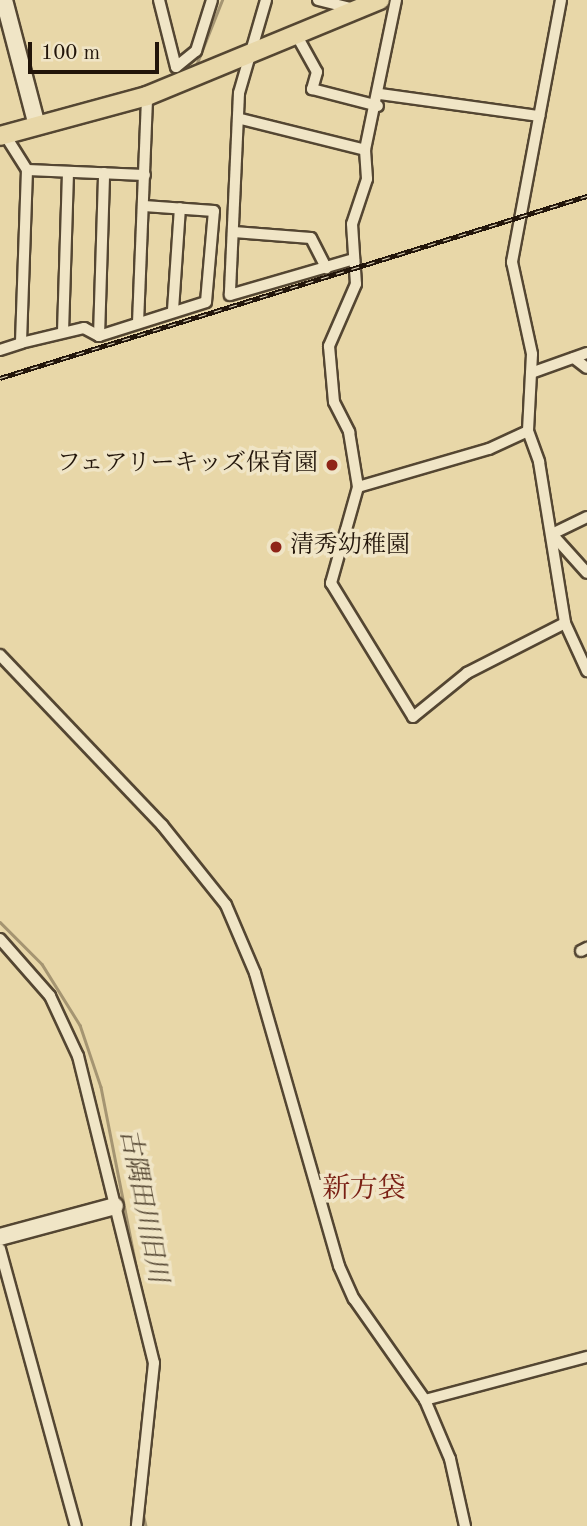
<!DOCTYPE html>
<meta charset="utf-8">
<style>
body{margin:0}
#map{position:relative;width:587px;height:1526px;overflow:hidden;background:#e8d7a8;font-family:"Old Standard TT","Noto Serif JP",serif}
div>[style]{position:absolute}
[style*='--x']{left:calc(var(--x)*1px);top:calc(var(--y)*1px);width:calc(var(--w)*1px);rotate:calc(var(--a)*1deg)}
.stream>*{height:2.5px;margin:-1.25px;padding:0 1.25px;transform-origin:1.25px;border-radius:1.25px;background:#a59572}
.roads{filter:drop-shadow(2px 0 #544632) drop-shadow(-2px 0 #544632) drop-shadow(0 2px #544632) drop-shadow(0 -2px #544632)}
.street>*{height:10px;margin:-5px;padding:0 5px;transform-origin:5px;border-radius:5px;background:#f0e5c6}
.secondary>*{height:16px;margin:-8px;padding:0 8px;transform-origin:8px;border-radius:8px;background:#f0e5c6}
.primary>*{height:18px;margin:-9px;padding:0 9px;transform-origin:9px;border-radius:9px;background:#e8d7a8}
.rail>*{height:5px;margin-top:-2.5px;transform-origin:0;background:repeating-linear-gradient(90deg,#f0e5c6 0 8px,#22150a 0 16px);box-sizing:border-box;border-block:2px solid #22150a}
.dots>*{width:19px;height:19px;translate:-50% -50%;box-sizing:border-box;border:4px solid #f0e5c6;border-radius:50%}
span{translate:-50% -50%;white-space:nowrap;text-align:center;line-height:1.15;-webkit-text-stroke:7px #f0e5c6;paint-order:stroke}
.poi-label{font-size:24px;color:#22150a}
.right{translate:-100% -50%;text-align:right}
.left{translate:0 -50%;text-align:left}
.water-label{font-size:26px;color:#564834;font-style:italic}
.quarter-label{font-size:28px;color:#7a1f14}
.scale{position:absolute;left:28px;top:42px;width:131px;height:32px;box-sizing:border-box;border:4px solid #22150a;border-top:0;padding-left:9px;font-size:21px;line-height:24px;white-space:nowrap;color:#22150a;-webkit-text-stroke:5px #f0e5c6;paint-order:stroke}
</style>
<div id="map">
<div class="stream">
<div style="--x:195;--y:68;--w:73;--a:-68.3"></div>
<div style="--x:0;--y:922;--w:59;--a:45"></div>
<div style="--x:42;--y:964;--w:72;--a:58.1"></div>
<div style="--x:80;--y:1025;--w:65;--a:71.3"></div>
<div style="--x:101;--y:1087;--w:202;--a:78.9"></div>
<div style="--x:143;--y:1513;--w:13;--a:77"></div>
</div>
<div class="roads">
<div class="street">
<div style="--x:159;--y:0;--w:69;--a:75.8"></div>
<div style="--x:176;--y:67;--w:26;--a:-39"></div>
<div style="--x:196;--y:51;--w:53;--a:-72.6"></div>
<div style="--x:266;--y:0;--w:97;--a:106.2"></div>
<div style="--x:239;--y:93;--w:202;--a:92.6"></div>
<div style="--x:230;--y:295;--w:129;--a:-16.2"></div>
<div style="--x:318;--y:0;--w:38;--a:14"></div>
<div style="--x:396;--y:0;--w:153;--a:101.7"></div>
<div style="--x:365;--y:150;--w:29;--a:86"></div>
<div style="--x:367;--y:179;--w:47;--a:108.4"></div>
<div style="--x:352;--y:224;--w:60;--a:86.2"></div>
<div style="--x:356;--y:284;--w:68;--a:113.5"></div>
<div style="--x:329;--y:346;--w:56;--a:84.9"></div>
<div style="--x:334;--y:402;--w:34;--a:63"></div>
<div style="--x:349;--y:432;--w:56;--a:80.7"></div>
<div style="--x:358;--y:487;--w:100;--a:105.7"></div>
<div style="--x:331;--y:583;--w:157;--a:58.5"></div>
<div style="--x:413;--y:717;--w:70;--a:-39.2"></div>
<div style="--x:467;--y:673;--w:110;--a:-27"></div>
<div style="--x:561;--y:0;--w:267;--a:100.6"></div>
<div style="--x:512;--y:262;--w:94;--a:77.7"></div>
<div style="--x:532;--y:354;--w:77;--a:93"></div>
<div style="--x:528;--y:431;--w:33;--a:70"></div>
<div style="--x:539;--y:462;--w:163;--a:80.8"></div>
<div style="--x:565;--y:623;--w:53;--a:65.4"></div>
<div style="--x:297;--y:36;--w:41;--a:60.9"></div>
<div style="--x:317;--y:72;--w:18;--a:106"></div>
<div style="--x:312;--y:89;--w:68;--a:14.4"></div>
<div style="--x:380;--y:94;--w:161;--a:7.9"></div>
<div style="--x:241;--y:119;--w:128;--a:14"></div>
<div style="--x:5;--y:135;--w:41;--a:57.8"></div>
<div style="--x:27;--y:170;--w:173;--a:92"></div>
<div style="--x:21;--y:343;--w:65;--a:-13.4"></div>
<div style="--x:84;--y:328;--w:17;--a:28"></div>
<div style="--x:99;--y:336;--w:112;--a:-17.6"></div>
<div style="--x:206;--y:302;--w:91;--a:-85"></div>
<div style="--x:214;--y:211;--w:70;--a:-175.9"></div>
<div style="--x:27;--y:170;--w:118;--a:2.4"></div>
<div style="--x:234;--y:232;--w:77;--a:4.5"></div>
<div style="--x:311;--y:238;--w:34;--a:63"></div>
<div style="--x:173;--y:310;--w:102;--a:-86.1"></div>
<div style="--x:138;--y:323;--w:227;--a:-87.7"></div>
<div style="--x:63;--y:332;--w:160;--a:-88.2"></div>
<div style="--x:99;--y:336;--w:163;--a:-88.2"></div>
<div style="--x:0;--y:350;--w:22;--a:-18"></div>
<div style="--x:574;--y:358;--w:16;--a:38"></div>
<div style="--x:531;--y:373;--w:59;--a:-19.7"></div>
<div style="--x:358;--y:487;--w:136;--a:-16.2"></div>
<div style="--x:489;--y:449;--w:43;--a:-24.8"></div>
<div style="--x:552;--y:534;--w:52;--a:48.1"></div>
<div style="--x:552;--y:534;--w:39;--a:-26"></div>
<div style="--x:0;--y:655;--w:235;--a:46.4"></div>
<div style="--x:162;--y:825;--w:102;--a:51.3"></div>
<div style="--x:226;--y:905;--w:74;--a:66.9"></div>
<div style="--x:255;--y:973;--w:305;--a:74"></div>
<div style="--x:339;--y:1266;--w:36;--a:66"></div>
<div style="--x:354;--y:1299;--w:123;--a:54.9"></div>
<div style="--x:425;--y:1400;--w:64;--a:67"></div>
<div style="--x:450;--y:1459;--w:69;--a:77.4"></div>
<div style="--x:0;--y:939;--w:76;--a:48.7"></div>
<div style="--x:50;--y:996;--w:66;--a:65"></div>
<div style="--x:78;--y:1056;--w:316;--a:76.1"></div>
<div style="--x:154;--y:1363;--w:164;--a:96"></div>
<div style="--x:581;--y:951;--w:7;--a:-27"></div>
<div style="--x:0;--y:1249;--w:287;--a:74.7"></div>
<div style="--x:425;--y:1400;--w:168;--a:-14.9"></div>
</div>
<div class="secondary">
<div style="--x:4;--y:0;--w:130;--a:75.3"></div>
<div style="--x:0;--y:1237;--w:119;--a:-15.1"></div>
</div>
<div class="primary">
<div style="--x:0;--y:136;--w:152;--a:-15.2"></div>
<div style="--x:147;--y:96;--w:252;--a:-22.4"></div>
</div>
</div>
<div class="rail">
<div style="--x:0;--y:378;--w:615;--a:-17.23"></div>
</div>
<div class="dots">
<div style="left:332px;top:465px;background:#8f2418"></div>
<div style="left:276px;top:547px;background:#8f2418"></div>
</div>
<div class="poi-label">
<span class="right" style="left:318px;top:465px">フェアリーキッズ保育園</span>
<span class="left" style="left:290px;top:547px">清秀幼稚園</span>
</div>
<div class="water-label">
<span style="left:142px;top:1206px;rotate:79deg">古隅田川旧川</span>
</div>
<div class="quarter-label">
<span style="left:364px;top:1190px">新方袋</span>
</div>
<div class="scale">100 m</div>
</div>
